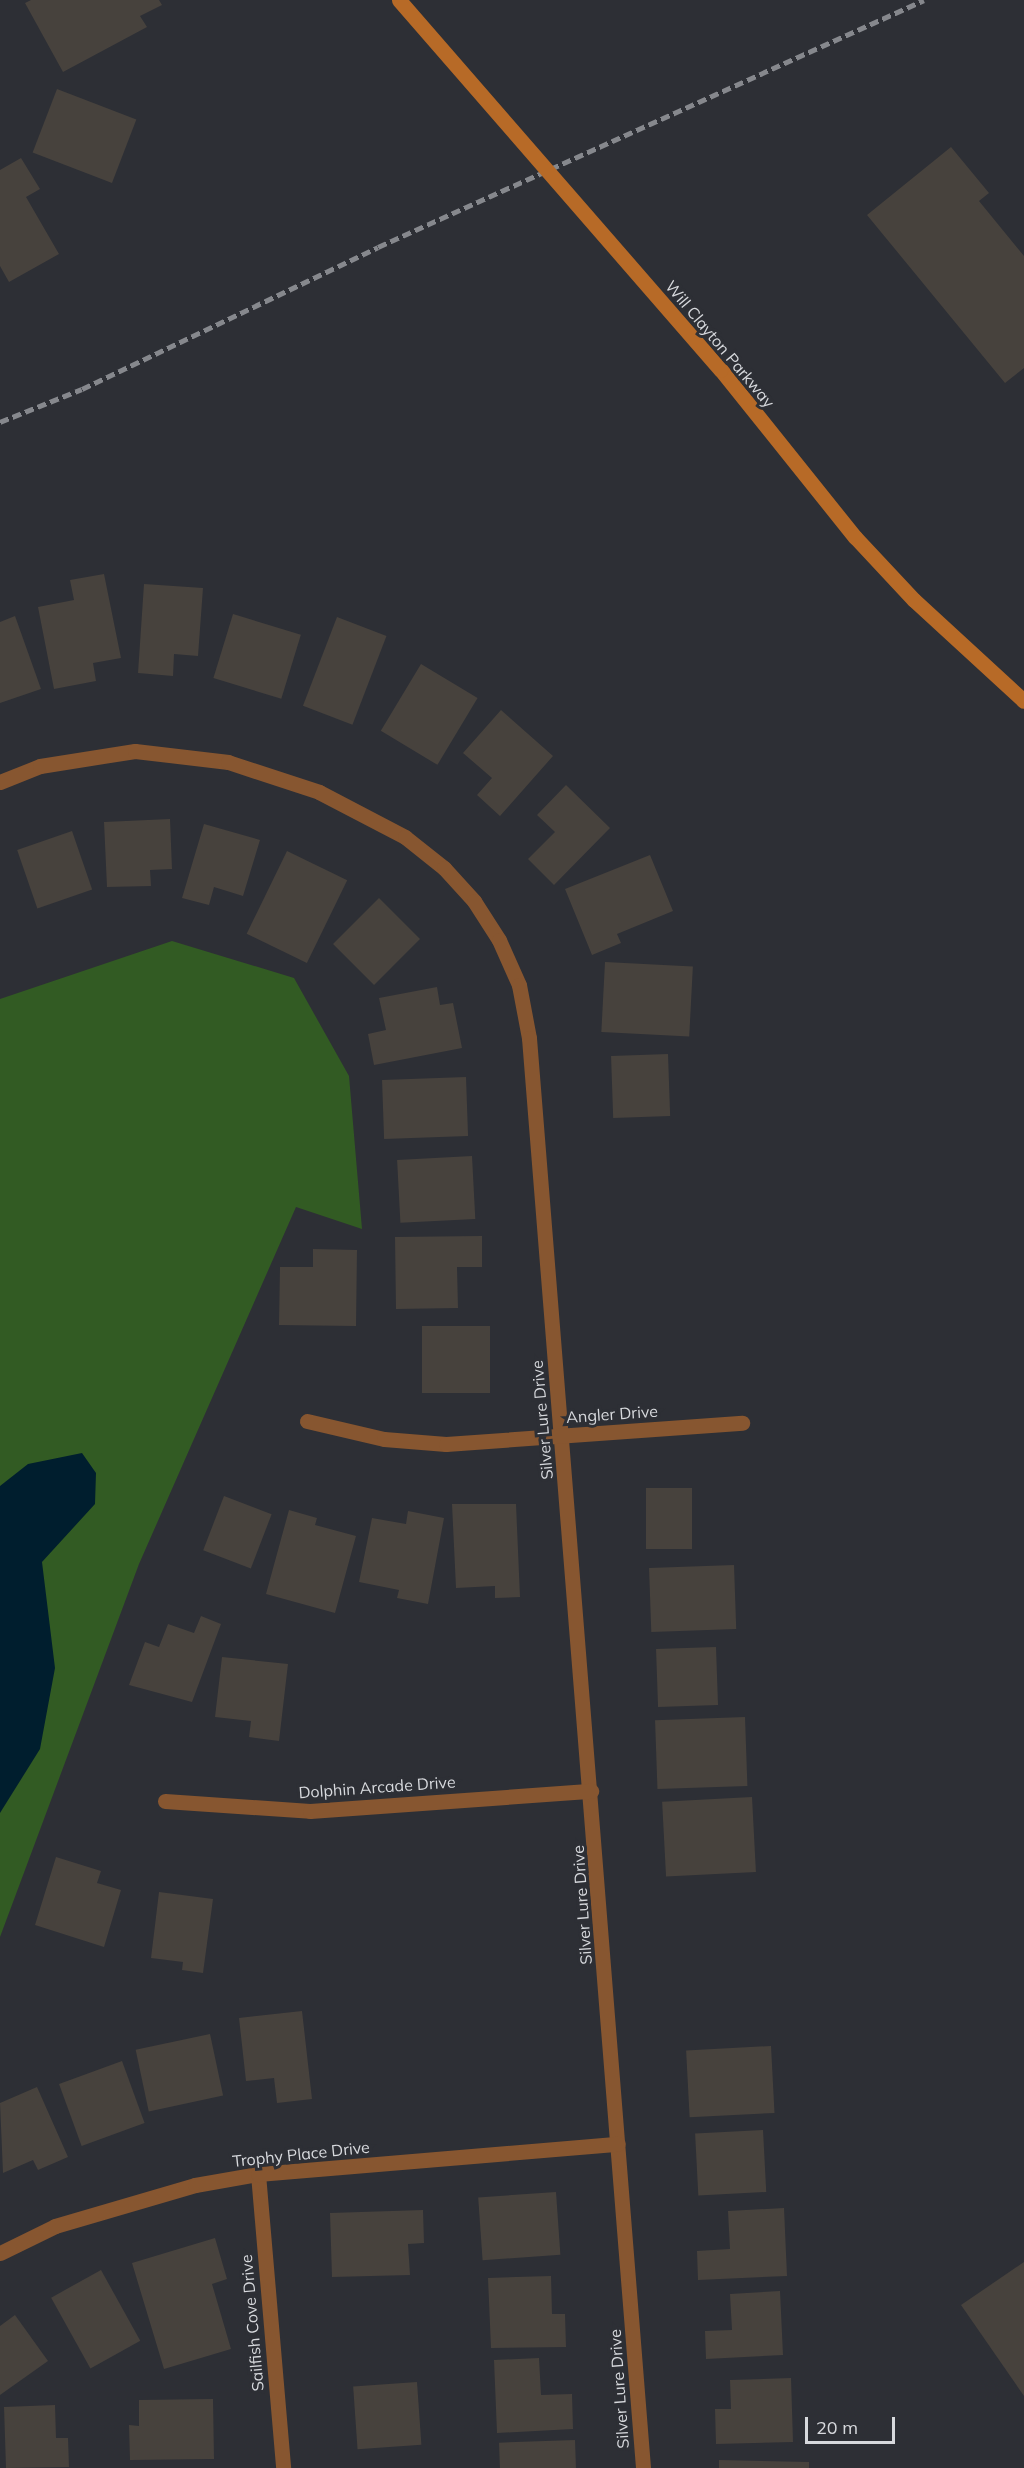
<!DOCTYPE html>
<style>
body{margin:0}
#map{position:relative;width:1024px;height:2468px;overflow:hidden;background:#2d2f35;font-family:Mulish,sans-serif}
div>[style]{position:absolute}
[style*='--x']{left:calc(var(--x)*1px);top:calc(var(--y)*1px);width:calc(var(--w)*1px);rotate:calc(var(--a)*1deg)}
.green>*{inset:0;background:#325b23}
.water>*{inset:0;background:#001e2e}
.building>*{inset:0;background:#47423d;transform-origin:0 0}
.street>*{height:15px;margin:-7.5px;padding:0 7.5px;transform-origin:7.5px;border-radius:7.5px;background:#875630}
.secondary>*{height:15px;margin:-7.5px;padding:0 7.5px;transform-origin:7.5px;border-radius:7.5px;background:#b76a27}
.rail>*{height:4.5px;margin-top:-2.25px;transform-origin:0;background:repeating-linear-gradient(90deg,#86888d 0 9px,transparent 0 13.5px)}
.secondary-bridge>*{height:15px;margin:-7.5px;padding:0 7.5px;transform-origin:7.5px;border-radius:7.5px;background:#b76a27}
span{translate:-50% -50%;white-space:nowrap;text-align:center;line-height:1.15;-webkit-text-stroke:6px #2d2f35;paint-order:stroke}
.street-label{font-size:16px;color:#d7d9dd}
.scale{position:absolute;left:805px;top:2417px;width:90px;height:27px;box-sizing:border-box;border:3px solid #d7d9dd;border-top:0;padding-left:8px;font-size:18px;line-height:21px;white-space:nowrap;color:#d7d9dd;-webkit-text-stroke:4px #2d2f35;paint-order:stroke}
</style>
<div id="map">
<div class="green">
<div style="clip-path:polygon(172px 941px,294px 978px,349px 1076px,362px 1229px,296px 1207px,139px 1564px,0 1937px,0 999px)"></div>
</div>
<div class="water">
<div style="clip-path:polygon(82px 1453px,96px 1473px,95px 1504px,42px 1562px,55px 1668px,40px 1749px,0 1813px,0 1486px,28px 1464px)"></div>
</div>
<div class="building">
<div style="clip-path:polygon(31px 0,159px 0,162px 5px,140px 16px,147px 27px,63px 72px,25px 3px)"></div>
<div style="left:57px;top:89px;width:85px;height:68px;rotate:21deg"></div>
<div style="clip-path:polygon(951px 147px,989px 193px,979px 201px,1024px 256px,1024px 368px,1005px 383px,867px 215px)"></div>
<div style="clip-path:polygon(21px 158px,40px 189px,26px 197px,59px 254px,9px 282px,0 266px,0 170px)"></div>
<div style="clip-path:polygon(104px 574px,121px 658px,93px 663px,96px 681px,54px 689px,38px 607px,74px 600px,70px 580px)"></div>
<div style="clip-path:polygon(144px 584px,203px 588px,198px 656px,174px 654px,173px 676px,138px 673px)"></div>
<div style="left:233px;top:614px;width:71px;height:67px;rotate:17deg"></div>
<div style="clip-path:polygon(15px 616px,41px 689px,0 703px,0 622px)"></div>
<div style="left:337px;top:617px;width:53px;height:95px;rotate:21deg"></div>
<div style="left:421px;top:664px;width:66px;height:78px;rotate:31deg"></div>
<div style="clip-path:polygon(501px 710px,553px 756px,500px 816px,477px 795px,492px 778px,463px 753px)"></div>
<div style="clip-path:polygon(566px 785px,610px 828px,554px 885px,528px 859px,555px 832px,537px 815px)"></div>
<div style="clip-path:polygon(170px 819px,172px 869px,150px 870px,151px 886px,107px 887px,104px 822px)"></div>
<div style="clip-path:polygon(204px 824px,260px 840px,243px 896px,214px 887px,209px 905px,182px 898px)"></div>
<div style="left:72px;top:831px;width:62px;height:58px;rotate:71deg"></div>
<div style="left:287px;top:851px;width:67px;height:92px;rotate:26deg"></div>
<div style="clip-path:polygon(650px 855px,673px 911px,617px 934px,621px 943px,592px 955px,565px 889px)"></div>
<div style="left:379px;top:898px;width:58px;height:65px;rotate:45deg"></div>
<div style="left:605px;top:962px;width:88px;height:70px;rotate:3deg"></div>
<div style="clip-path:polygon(437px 987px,440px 1005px,453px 1003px,462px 1048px,374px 1065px,368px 1034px,386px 1030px,379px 998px)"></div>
<div style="left:668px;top:1054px;width:62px;height:57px;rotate:88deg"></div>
<div style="left:466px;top:1077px;width:59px;height:84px;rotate:88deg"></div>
<div style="left:472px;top:1156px;width:63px;height:75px;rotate:87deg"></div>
<div style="clip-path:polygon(482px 1236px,482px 1267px,457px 1267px,458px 1308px,396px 1309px,395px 1237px)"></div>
<div style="clip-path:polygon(313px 1249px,357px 1250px,356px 1326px,279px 1325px,280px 1267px,313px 1267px)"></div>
<div style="left:422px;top:1326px;width:68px;height:67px"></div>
<div style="left:692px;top:1488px;width:61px;height:46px;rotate:90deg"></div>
<div style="left:224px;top:1496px;width:51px;height:58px;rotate:21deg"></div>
<div style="clip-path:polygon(452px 1504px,516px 1504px,520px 1597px,495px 1598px,495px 1586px,456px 1588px)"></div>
<div style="clip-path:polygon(289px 1510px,317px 1518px,315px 1525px,356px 1536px,335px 1613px,266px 1594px)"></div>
<div style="clip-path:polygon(408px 1511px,444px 1518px,428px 1604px,397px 1598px,399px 1590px,359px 1582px,372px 1518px,406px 1524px)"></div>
<div style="left:734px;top:1565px;width:64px;height:85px;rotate:88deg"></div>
<div style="clip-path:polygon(201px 1616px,221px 1624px,192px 1702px,129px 1685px,145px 1642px,159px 1647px,168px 1624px,194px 1633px)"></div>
<div style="left:716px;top:1647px;width:58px;height:60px;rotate:88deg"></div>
<div style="clip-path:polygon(222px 1657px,288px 1664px,279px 1741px,249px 1737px,251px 1721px,215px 1717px)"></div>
<div style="left:745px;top:1717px;width:69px;height:90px;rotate:88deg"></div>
<div style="left:752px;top:1797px;width:75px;height:90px;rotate:87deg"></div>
<div style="clip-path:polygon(56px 1857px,101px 1871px,97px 1883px,121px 1890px,104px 1947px,35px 1925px)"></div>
<div style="clip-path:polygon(159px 1892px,213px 1899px,203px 1973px,182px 1970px,183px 1962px,151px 1958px)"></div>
<div style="clip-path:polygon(302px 2011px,312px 2099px,277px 2103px,274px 2078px,246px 2081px,239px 2018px)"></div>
<div style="left:210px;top:2034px;width:63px;height:76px;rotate:78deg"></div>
<div style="left:771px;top:2046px;width:67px;height:85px;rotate:87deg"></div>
<div style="left:122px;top:2061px;width:66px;height:67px;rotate:70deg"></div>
<div style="clip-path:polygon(37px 2087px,68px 2157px,38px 2170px,33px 2160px,3px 2173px,0 2103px)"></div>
<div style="left:763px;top:2130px;width:62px;height:68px;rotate:87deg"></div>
<div style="left:556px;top:2192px;width:63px;height:78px;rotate:86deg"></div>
<div style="clip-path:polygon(784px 2208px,787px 2276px,698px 2280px,697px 2251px,730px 2249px,728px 2211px)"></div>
<div style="clip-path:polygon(423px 2210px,424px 2243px,408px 2244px,410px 2275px,332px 2277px,330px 2213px)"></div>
<div style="clip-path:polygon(215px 2238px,227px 2279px,212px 2284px,231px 2349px,164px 2369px,132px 2263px)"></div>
<div style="clip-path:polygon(1024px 2262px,1024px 2396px,961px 2305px)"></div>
<div style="left:101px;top:2270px;width:81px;height:57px;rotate:61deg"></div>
<div style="clip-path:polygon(551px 2276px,552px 2314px,565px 2314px,566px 2347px,491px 2348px,488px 2278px)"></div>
<div style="clip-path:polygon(780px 2291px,783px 2355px,706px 2359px,705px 2331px,732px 2330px,730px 2294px)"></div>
<div style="clip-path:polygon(15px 2315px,48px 2361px,0 2395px,0 2326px)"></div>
<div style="clip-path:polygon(539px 2358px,541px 2395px,572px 2394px,573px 2429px,497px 2433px,494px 2360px)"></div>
<div style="clip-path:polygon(791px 2378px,793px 2442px,716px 2444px,715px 2409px,731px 2409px,730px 2380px)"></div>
<div style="left:417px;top:2382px;width:63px;height:64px;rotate:86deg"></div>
<div style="clip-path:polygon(213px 2399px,214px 2459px,130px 2460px,129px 2425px,139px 2426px,139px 2400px)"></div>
<div style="clip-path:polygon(55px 2405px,56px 2438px,68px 2438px,69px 2467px,6px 2468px,4px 2407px)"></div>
<div style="left:575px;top:2440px;width:28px;height:76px;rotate:88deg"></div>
<div style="clip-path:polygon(719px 2460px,809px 2462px,809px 2468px,719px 2468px)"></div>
</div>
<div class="street">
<div style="--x:0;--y:782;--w:43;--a:-21.8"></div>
<div style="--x:40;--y:766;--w:96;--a:-9"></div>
<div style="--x:135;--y:751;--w:94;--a:6.7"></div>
<div style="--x:228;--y:762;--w:96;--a:18.2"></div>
<div style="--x:319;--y:792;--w:97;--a:27.6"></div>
<div style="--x:405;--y:837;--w:50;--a:38.5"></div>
<div style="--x:444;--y:868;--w:45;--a:47.7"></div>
<div style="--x:474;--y:901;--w:46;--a:57.3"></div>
<div style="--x:499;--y:940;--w:49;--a:66"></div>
<div style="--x:519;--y:985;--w:54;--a:79.3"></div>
<div style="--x:529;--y:1038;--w:1435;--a:85.44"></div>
<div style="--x:307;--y:1421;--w:79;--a:13.2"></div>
<div style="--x:384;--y:1439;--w:62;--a:4.6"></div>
<div style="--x:446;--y:1444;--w:297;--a:-4.1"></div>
<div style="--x:165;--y:1801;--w:145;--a:3.9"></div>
<div style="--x:310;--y:1811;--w:282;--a:-4.1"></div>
<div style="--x:258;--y:2174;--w:295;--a:85.1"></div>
<div style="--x:0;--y:2253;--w:61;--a:-26.1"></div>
<div style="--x:55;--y:2226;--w:146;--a:-16.3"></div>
<div style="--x:195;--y:2185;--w:64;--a:-9.9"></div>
<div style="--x:258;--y:2174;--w:361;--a:-4.8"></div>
</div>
<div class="secondary">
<div style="--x:721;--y:370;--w:214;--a:51.3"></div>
<div style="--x:855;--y:537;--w:86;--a:46.9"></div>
<div style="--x:914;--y:600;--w:149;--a:42.6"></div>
</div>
<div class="rail">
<div style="--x:0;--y:422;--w:88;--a:-21.9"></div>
<div style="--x:82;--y:389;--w:328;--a:-25.6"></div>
<div style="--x:378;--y:247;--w:599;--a:-24.34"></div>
</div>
<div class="secondary-bridge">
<div style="--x:399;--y:0;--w:490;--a:49"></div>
</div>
<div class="street-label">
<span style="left:720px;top:344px;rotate:50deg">Will Clayton Parkway</span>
<span style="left:612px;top:1414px;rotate:-4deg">Angler Drive</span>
<span style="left:542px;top:1420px;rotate:-95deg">Silver Lure Drive</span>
<span style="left:377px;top:1787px;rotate:-4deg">Dolphin Arcade Drive</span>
<span style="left:582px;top:1905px;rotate:-94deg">Silver Lure Drive</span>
<span style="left:301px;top:2154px;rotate:-6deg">Trophy Place Drive</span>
<span style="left:252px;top:2323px;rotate:-95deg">Sailfish Cove Drive</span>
<span style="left:619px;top:2389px;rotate:-94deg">Silver Lure Drive</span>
</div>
<div class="scale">20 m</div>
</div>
